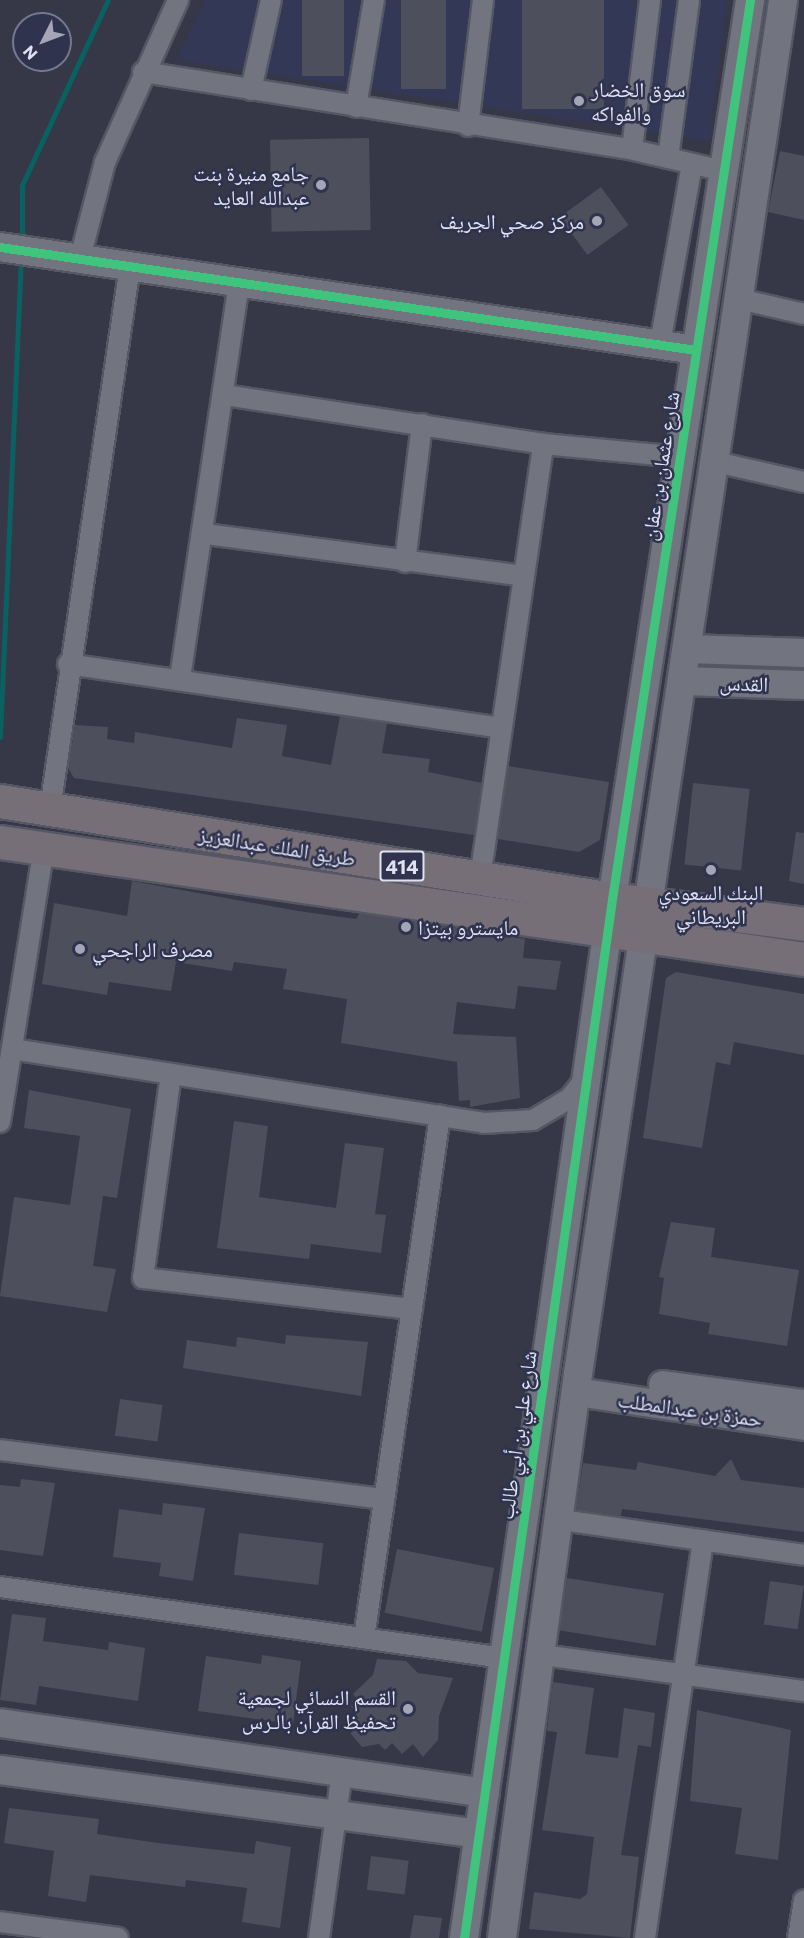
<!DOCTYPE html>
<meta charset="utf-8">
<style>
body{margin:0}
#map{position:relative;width:804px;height:1938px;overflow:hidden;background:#363847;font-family:Commissioner,"Noto Naskh Arabic",sans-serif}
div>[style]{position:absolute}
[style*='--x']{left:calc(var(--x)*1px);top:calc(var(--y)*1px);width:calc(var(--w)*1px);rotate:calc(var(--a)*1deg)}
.built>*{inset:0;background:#343857}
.stream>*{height:5px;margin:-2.5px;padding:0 2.5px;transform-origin:2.5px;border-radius:2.5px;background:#096162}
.building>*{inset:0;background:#4e4f5c;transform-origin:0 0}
.roads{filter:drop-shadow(2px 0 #555764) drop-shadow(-2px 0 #555764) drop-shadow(0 2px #555764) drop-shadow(0 -2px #555764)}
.street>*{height:20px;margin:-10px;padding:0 10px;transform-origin:10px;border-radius:10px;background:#72747f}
.secondary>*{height:28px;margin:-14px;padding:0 14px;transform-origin:14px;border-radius:14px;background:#72747f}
.highway>*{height:33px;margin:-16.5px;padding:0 16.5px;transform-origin:16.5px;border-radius:16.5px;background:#776f77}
.cycleway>*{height:9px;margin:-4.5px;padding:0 4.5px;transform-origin:4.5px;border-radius:4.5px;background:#40c37c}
.dots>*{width:16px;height:16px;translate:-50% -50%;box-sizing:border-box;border:3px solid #2f334e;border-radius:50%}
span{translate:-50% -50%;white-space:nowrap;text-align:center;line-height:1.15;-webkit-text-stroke:5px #2f334e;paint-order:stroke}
.shield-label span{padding:2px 4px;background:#2f334e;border:2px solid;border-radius:4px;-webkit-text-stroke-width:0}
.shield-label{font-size:20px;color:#dfe2f4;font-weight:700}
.poi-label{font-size:21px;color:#dfe2f4}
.left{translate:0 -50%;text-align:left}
.right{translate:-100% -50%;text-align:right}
.street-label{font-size:21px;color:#dfe2f4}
.north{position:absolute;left:12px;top:12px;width:60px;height:60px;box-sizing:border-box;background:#2f334e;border:2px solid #757990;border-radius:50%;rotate:228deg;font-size:16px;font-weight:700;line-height:24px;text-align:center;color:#dfe2f4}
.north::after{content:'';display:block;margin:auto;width:21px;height:27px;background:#a4a6b7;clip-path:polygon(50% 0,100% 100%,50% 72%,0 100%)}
</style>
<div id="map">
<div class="built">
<div style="clip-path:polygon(205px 0,727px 0,709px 141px,177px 60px)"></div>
</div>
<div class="stream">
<div style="--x:22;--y:236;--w:51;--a:-90"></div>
<div style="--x:22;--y:185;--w:204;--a:-65.1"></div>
<div style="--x:0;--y:737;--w:474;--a:-87.5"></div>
</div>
<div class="building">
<div style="left:302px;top:0;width:42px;height:76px"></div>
<div style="left:401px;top:0;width:45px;height:89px"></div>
<div style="left:522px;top:0;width:82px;height:109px"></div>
<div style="left:369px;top:138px;width:92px;height:99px;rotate:89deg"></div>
<div style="clip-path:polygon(780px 151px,804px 156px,804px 220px,768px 212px)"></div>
<div style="left:601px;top:187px;width:47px;height:51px;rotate:54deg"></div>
<div style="clip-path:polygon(340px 716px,387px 723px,382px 753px,430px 759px,428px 772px,482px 783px,474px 835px,74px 778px,68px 768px,75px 725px,108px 727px,107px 739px,134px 743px,135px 732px,232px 748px,237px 718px,287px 725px,282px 756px,331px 765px)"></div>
<div style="clip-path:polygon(508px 766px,609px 782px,600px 840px,579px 852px,498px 839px)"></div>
<div style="left:693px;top:783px;width:57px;height:82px;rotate:6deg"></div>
<div style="clip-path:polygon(796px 832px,804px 833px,804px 884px,789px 881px)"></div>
<div style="clip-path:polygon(132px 881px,298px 911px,356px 919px,360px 913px,525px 939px,523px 958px,561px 961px,556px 990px,518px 986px,515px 1009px,457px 1002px,453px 1034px,516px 1037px,520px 1098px,470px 1107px,470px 1100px,459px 1101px,457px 1062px,341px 1043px,347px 999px,283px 989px,287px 969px,234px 962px,232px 971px,176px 962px,171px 991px,109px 982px,107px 995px,42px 984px,54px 903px,127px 916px)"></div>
<div style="clip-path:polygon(676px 972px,804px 994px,804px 1055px,734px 1042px,730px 1065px,716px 1062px,702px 1148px,643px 1138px,666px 978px)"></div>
<div style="clip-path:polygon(29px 1090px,131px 1109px,117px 1198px,103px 1196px,93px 1266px,116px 1269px,107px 1312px,0 1296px,14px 1197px,70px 1205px,80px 1136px,24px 1128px)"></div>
<div style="clip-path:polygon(234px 1121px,268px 1126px,259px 1197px,336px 1208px,345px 1143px,384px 1148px,375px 1214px,386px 1215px,381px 1253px,311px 1244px,309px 1259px,217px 1248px)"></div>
<div style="clip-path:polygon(671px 1222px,715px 1228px,711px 1257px,799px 1270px,787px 1346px,708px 1334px,710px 1323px,659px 1314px,664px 1278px,659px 1277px)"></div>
<div style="clip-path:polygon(286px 1335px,368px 1342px,361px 1396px,183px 1368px,187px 1340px,236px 1347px,237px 1337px,285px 1344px)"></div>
<div style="left:120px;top:1399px;width:43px;height:37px;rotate:8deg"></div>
<div style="clip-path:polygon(731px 1459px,741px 1480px,804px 1488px,804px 1532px,622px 1509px,621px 1516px,576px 1510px,583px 1463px,636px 1470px,638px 1462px,715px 1476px)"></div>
<div style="clip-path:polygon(21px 1479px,55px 1483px,43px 1556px,0 1550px,0 1485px,20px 1487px)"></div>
<div style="clip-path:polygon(163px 1503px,205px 1508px,193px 1581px,159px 1576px,161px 1563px,113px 1557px,119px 1509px,162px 1515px)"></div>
<div style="left:239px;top:1533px;width:85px;height:42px;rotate:7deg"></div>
<div style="left:397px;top:1549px;width:99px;height:65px;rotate:11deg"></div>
<div style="left:567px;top:1578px;width:98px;height:53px;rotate:9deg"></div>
<div style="left:770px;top:1581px;width:34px;height:44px;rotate:8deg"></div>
<div style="clip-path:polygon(12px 1614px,46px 1618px,43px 1641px,108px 1650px,109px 1642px,145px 1648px,138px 1701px,39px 1686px,36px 1705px,0 1700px)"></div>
<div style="clip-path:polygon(262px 1655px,301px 1661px,293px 1724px,198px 1711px,206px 1656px,261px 1664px)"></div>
<div style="clip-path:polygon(377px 1659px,406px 1661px,418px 1673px,453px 1678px,439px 1716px,438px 1740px,423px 1757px,413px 1744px,402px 1754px,392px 1743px,385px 1750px,379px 1744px,362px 1747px,351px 1734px,356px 1714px,351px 1706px,358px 1700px,353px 1694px,373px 1675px)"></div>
<div style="clip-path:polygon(553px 1682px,594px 1688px,585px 1754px,618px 1758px,624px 1708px,655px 1713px,651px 1747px,638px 1745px,621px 1855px,639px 1857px,630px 1938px,529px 1929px,534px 1892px,580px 1899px,587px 1894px,594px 1837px,542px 1830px,557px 1732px,547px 1731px)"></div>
<div style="clip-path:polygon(697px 1710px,791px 1730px,778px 1860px,735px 1854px,742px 1808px,690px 1801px)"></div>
<div style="clip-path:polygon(9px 1808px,99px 1819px,97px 1834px,158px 1843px,254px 1854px,256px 1841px,291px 1847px,280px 1928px,242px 1922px,247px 1888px,186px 1880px,185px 1887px,90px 1875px,86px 1902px,48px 1896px,54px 1851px,4px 1843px)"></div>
<div style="left:371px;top:1856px;width:38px;height:34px;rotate:7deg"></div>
<div style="clip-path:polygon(414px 1915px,442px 1918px,439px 1938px,410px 1938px)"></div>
</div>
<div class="roads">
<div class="street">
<div style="--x:143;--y:72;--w:488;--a:9"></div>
<div style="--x:625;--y:148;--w:102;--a:13.1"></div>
<div style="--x:251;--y:90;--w:92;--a:-77.5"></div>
<div style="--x:356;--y:107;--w:109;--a:-80.5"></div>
<div style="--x:468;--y:126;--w:127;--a:-83.2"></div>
<div style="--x:632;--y:149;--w:150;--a:-83.1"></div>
<div style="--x:668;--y:158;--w:159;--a:-82.4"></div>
<div style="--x:80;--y:258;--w:99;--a:-75.4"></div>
<div style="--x:105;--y:162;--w:178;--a:-65.7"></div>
<div style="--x:739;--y:299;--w:67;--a:13"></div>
<div style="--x:660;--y:344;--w:183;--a:-79.9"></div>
<div style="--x:224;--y:395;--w:323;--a:8.7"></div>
<div style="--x:543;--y:444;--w:138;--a:5.4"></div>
<div style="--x:716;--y:462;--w:90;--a:12.8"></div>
<div style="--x:205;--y:534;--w:321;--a:7.5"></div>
<div style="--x:405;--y:562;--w:139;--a:-83"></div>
<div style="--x:68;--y:664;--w:438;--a:8.4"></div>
<div style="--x:180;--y:678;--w:401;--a:-81.5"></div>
<div style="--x:50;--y:809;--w:549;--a:-81.62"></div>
<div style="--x:480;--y:878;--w:439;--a:-81.7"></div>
<div style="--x:12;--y:1049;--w:478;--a:8.9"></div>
<div style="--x:484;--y:1123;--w:49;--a:-3.5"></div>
<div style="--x:533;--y:1120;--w:43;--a:-30.7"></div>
<div style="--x:570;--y:1098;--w:24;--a:-52"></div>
<div style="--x:171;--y:1074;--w:206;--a:97.8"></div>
<div style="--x:143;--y:1278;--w:271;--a:6.6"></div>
<div style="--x:0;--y:1122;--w:278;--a:-80.9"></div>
<div style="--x:0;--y:1450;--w:387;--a:7.3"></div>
<div style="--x:562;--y:1520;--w:245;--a:8.2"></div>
<div style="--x:0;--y:1587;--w:509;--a:8.02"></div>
<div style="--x:364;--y:1638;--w:528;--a:-81.72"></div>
<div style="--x:543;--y:1655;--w:263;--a:7.9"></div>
<div style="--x:0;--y:1922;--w:119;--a:7.7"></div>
<div style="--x:319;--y:1938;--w:168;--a:-82.1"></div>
<div style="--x:645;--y:1938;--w:402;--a:-81.7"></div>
<div style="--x:798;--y:1938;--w:38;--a:-81"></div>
</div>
<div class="secondary">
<div style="--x:0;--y:247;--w:704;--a:8.42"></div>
<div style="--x:689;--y:649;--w:115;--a:2"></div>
<div style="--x:684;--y:681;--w:120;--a:1.9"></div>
<div style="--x:663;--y:1385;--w:142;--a:7.7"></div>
<div style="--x:577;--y:1392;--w:230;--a:8.5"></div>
<div style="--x:0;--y:1723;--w:490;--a:8.2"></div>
<div style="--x:0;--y:1770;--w:483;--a:7.6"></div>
<div style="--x:464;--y:1938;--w:1049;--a:-81.89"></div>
<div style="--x:612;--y:899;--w:910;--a:-81.27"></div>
<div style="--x:502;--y:1938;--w:569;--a:-82.33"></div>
<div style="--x:578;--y:1374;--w:1389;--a:-81.51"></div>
</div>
<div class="highway">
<div style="--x:0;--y:801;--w:620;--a:9.1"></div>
<div style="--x:612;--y:899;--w:194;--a:7.4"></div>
<div style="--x:0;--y:842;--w:812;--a:8.28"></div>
</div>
</div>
<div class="cycleway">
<div style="--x:0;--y:247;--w:704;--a:8.42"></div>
<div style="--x:464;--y:1938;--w:1049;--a:-81.89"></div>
<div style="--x:612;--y:899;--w:910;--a:-81.27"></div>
</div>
<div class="dots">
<div style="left:579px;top:101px;background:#a4a6b7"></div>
<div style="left:321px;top:185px;background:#a4a6b7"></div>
<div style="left:597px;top:221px;background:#a4a6b7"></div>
<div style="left:711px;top:870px;background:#a4a6b7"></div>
<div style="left:406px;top:927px;background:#a4a6b7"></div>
<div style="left:80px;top:949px;background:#a4a6b7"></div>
<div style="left:408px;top:1709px;background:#a4a6b7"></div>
</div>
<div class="shield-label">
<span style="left:402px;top:866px">414</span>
</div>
<div class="poi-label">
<span class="left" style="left:591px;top:101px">سوق الخضار<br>والفواكه</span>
<span class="right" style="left:309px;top:185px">جامع منيرة بنت<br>عبدالله العايد</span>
<span class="right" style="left:584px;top:221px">مركز صحي الجريف</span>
<span style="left:711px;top:904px">البنك السعودي<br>البريطاني</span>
<span class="left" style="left:418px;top:927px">مايسترو بيتزا</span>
<span class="left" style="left:92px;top:949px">مصرف الراجحي</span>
<span class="right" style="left:396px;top:1709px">القسم النسائي لجمعية<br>تحفيظ القرآن بالـرس</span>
</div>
<div class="street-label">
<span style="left:660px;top:466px;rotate:-81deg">شارع عثمان بن عفان</span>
<span style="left:744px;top:683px;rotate:2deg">القدس</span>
<span style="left:277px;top:846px;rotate:9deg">طريق الملك عبدالعزيز</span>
<span style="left:690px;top:1409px;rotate:8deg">حمزة بن عبدالمطلب</span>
<span style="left:517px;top:1435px;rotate:-82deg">شارع علي بن أبي طالب</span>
</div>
<div class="north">N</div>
</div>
